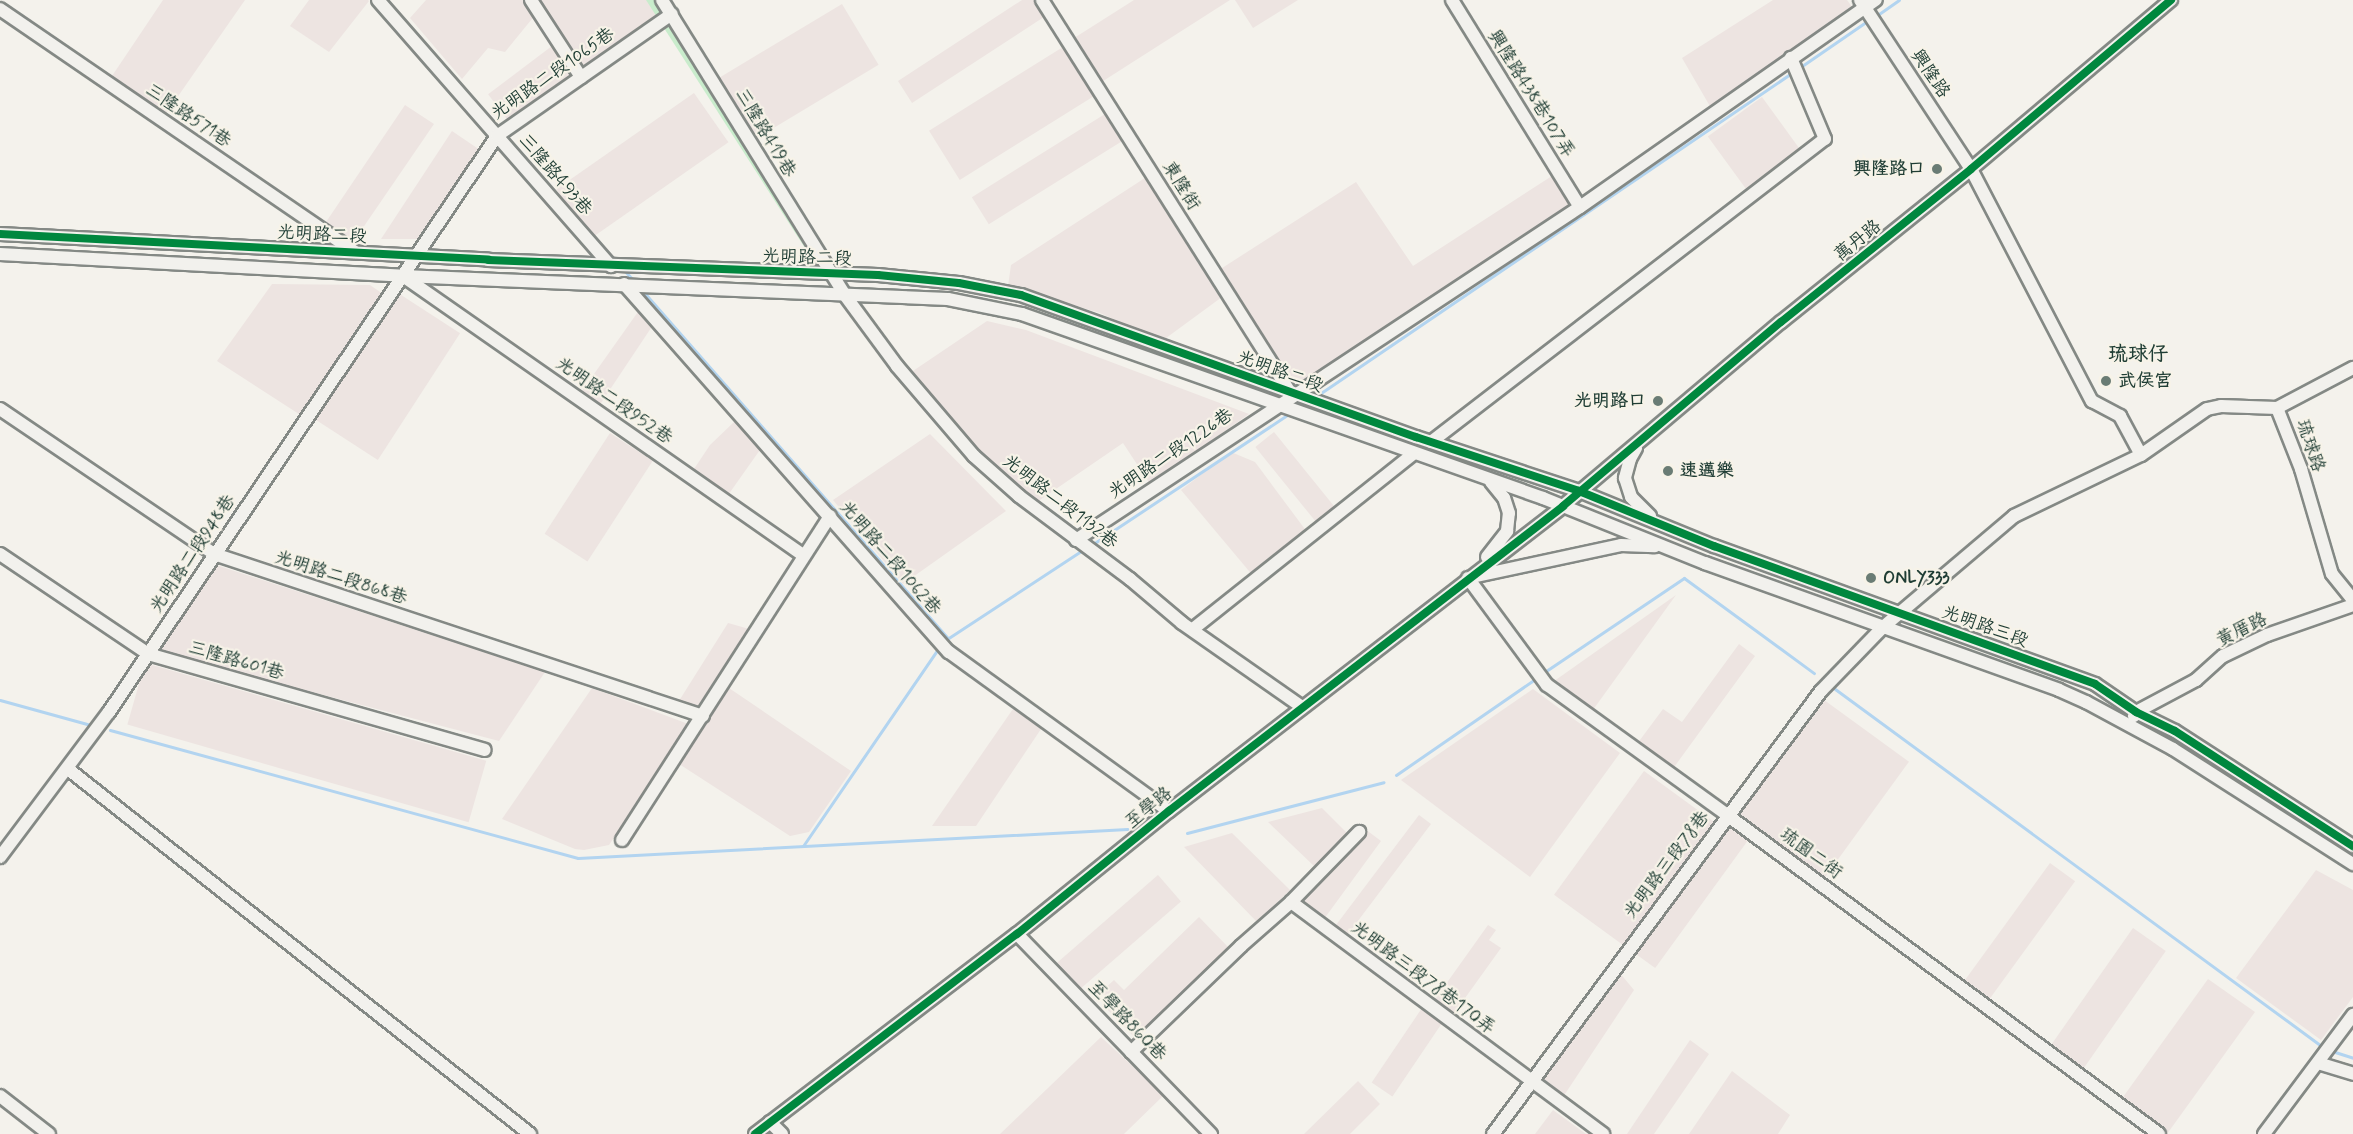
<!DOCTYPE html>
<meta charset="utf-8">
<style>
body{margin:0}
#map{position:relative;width:2353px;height:1134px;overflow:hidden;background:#f4f2ec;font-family:Mynerve,"LXGW WenKai TC",sans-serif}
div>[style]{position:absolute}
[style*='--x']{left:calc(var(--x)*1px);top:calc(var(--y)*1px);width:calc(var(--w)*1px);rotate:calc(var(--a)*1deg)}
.built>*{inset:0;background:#ede4e1;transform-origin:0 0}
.green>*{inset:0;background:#c9eccc}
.stream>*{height:3px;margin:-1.5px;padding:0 1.5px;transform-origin:1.5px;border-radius:1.5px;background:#b2d4f0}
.roads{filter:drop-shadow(2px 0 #848985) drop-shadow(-2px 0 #848985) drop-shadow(0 2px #848985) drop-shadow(0 -2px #848985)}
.minor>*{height:12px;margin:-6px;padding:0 6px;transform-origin:6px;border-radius:6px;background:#f2f1ed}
.cycleway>*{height:8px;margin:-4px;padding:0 4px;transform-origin:4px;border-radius:4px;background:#00873e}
.dots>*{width:16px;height:16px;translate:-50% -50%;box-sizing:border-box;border:3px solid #f7f3e8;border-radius:50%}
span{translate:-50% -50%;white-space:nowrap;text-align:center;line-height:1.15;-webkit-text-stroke:4.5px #f7f3e8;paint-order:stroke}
.street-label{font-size:18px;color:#1f3d34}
.poi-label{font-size:18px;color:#1f3d34;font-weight:700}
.right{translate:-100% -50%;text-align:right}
.left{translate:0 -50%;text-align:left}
.neighbourhood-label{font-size:20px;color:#1f3d34;font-weight:700}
</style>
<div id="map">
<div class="built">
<div style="clip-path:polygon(163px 0,245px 0,165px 115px,110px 79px)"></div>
<div style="clip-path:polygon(309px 0,368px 0,369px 1px,329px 52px,290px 26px)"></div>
<div style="clip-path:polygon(426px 0,526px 0,536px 14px,505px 52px,488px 48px,462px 79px,410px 18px)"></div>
<div style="clip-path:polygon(534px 0,648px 0,658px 16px,579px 69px)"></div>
<div style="clip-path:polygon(1022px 0,1037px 0,1047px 15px,912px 103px,898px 81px)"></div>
<div style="clip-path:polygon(1134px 0,1230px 0,1100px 83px,1071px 40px)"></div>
<div style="clip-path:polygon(1235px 0,1298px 0,1253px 28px)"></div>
<div style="clip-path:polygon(1773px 0,1847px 0,1855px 11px,1711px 108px,1682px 58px)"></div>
<div style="left:842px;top:4px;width:71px;height:150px;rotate:59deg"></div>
<div style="left:552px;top:46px;width:34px;height:80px;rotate:53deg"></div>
<div style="left:1063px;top:47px;width:58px;height:158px;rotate:58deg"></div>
<div style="left:694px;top:93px;width:60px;height:168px;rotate:55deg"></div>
<div style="left:1762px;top:97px;width:71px;height:67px;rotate:54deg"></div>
<div style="clip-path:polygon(405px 105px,434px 124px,358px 235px,345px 238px,324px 225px)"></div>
<div style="left:1105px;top:114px;width:32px;height:157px;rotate:58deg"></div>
<div style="clip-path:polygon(452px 131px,480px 150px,421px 239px,381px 239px)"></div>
<div style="clip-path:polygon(1555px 174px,1574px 203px,1306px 383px,1288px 378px,1219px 270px,1356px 182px,1413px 266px)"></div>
<div style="clip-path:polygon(1148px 176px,1222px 297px,1162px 341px,1100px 313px,1008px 286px,1011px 265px)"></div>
<div style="clip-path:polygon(272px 284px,370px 285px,383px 294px,302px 416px,217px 361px)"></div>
<div style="left:398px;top:293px;width:74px;height:151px;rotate:33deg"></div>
<div style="clip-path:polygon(640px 309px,653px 325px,599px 406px,577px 398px)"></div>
<div style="clip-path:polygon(987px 321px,1026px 330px,1249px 414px,1150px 484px,1123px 443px,1034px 504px,977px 454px,907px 375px)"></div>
<div style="clip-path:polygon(734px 422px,762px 447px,726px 498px,692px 472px,710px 445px)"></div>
<div style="left:1274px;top:432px;width:102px;height:24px;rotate:51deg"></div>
<div style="left:610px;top:433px;width:51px;height:120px;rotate:33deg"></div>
<div style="clip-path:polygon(930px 434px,1006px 511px,903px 584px,833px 500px)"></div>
<div style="clip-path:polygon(1231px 452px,1255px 462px,1310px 536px,1254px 577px,1181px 490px)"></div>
<div style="clip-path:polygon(210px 563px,545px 672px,499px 741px,156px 651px)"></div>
<div style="clip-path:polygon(1676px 595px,1590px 714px,1550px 684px)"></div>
<div style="clip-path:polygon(728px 623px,749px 629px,699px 713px,677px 704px)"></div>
<div style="clip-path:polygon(1739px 644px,1755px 656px,1672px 770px,1637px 744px,1663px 709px,1682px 722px)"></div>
<div style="left:145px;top:663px;width:355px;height:64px;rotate:16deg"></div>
<div style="clip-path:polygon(726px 686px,851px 771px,809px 832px,790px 836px,676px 762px)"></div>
<div style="clip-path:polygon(592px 688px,691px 725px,609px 845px,584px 850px,575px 849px,502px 819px)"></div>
<div style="clip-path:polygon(1533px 689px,1620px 753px,1530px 877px,1401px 780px)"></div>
<div style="left:1820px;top:697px;width:110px;height:150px;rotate:36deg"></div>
<div style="clip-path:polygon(1015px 706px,1043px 726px,976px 826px,932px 826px)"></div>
<div style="left:1644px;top:771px;width:87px;height:153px;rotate:36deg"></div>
<div style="clip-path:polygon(1322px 808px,1347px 833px,1314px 866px,1268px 822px)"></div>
<div style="left:1419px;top:815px;width:15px;height:145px;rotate:37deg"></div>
<div style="left:1724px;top:824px;width:29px;height:157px;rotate:36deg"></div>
<div style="clip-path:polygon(1365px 829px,1381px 841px,1324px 919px,1294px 899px)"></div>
<div style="clip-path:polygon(1232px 833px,1290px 890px,1257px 922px,1184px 847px)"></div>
<div style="left:2050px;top:863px;width:31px;height:148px;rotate:36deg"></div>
<div style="clip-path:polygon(2316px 870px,2353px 890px,2353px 997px,2321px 1040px,2236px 978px)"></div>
<div style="left:1158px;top:875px;width:35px;height:139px;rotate:49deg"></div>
<div style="clip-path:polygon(1199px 917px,1230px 949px,1137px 1040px,1105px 1007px,1110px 1002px,1101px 992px,1114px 980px,1124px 990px)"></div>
<div style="clip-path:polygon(1488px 925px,1496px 930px,1489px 940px,1501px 948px,1450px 1019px,1431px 1005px)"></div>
<div style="left:2133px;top:928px;width:40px;height:148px;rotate:35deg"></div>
<div style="clip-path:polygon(1619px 972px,1634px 990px,1561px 1100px,1537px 1080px)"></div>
<div style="clip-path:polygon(2208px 979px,2255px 1012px,2167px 1134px,2160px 1134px,2118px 1104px)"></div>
<div style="left:1422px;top:1008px;width:25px;height:90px;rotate:34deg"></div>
<div style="clip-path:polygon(1101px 1037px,1164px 1095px,1124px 1134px,1000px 1134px)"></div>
<div style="clip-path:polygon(1690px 1040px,1709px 1054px,1654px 1134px,1627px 1134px)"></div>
<div style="clip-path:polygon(1732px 1071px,1790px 1115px,1778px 1134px,1689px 1134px)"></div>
<div style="clip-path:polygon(1358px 1081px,1380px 1104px,1350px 1134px,1304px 1134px)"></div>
<div style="clip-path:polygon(1553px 1110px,1586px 1134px,1535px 1134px)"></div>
</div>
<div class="green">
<div style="clip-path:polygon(646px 0,662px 0,831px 274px,821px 273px)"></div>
</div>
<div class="stream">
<div style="--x:1876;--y:16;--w:28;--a:-35"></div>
<div style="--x:1799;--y:68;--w:86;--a:-34.6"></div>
<div style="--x:591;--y:234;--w:35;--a:49"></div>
<div style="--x:623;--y:269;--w:18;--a:47"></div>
<div style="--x:641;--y:289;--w:465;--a:48.7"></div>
<div style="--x:1315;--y:397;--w:578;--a:-34.21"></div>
<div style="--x:1090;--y:546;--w:242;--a:-33.6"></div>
<div style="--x:944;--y:641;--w:168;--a:-33.3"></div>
<div style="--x:1543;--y:673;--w:170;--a:-34"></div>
<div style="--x:1684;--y:578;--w:161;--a:36.2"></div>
<div style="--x:1835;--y:689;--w:602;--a:36.28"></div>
<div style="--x:0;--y:700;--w:94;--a:15.4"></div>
<div style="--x:110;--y:730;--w:485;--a:15.3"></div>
<div style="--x:578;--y:858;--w:550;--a:-3.02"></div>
<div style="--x:1396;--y:775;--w:173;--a:-34.6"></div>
<div style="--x:1187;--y:833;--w:203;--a:-14.5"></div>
<div style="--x:803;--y:846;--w:242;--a:-55.6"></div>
<div style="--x:2335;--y:1052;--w:19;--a:18"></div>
</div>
<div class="roads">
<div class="minor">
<div style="--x:378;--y:0;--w:354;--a:48.8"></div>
<div style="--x:531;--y:0;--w:92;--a:57"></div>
<div style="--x:662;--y:0;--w:346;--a:58.2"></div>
<div style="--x:844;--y:294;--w:89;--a:53.6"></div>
<div style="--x:897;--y:366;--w:118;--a:49.5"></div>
<div style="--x:974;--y:456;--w:60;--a:41.6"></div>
<div style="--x:1019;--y:496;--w:139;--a:36.8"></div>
<div style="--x:1130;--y:579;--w:68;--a:40.2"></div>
<div style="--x:1182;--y:623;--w:146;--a:35"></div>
<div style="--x:1042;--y:0;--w:464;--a:57.7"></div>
<div style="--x:1452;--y:0;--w:243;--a:58.3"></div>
<div style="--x:1860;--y:0;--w:202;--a:56.7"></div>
<div style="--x:1971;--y:169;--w:262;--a:62.5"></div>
<div style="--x:2092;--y:401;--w:32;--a:28"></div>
<div style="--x:2120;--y:416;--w:44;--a:61.7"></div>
<div style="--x:0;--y:9;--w:430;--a:34.4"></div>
<div style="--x:0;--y:234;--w:489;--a:3"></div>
<div style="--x:488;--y:260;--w:390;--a:2.2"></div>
<div style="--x:878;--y:275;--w:81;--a:5.6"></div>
<div style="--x:959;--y:283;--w:63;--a:11"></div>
<div style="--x:1021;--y:295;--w:420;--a:19.8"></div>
<div style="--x:1416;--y:437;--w:172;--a:18.3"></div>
<div style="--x:1579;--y:491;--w:146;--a:22.2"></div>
<div style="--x:1714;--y:546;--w:405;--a:19.9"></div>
<div style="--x:2095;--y:684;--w:50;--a:34.3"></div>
<div style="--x:2136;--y:712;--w:43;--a:26"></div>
<div style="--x:2175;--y:731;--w:212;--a:32.9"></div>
<div style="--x:0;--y:254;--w:404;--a:3.1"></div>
<div style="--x:403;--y:276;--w:545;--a:2.42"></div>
<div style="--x:948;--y:299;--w:76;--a:11.5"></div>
<div style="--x:1022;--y:314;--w:553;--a:19.45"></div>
<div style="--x:1543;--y:498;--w:175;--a:21.9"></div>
<div style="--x:1705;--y:563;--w:376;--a:19.7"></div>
<div style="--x:2059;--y:690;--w:30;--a:24"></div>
<div style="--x:2086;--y:702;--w:99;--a:28.4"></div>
<div style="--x:2173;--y:749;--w:214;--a:32.6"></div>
<div style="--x:403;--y:276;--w:488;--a:34.9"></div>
<div style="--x:624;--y:284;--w:491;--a:48.6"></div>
<div style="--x:949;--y:652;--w:271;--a:35.9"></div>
<div style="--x:2277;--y:408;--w:66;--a:68.5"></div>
<div style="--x:2301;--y:469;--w:109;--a:73.6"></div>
<div style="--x:2332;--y:574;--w:33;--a:51"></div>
<div style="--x:2277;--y:408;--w:86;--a:-27.8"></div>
<div style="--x:0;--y:409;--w:258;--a:34.1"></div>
<div style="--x:214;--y:554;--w:515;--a:18.33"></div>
<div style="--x:1431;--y:442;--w:497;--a:-37.6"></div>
<div style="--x:1825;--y:139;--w:88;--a:-112.8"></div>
<div style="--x:1636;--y:448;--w:13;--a:119"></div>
<div style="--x:1630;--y:459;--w:20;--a:105"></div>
<div style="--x:1625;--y:478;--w:20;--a:72"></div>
<div style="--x:1631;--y:497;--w:27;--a:45"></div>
<div style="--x:1076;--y:540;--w:604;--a:-33.45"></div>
<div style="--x:1580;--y:207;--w:361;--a:-35"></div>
<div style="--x:0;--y:554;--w:179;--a:34"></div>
<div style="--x:148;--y:654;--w:350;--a:15.9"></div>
<div style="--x:1487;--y:557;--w:33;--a:-52"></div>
<div style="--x:1507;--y:531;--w:18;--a:-84"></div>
<div style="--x:1509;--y:513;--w:16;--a:-108"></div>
<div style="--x:1504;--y:498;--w:21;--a:-129"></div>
<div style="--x:1472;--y:577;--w:152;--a:-12.1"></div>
<div style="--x:1621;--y:545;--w:34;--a:2"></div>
<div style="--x:1468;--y:578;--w:133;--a:53.6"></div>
<div style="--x:1547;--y:685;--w:222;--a:35.8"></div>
<div style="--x:1727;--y:815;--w:537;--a:36.44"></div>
<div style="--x:1193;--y:629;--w:281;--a:-38.5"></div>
<div style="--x:2134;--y:716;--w:4;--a:-63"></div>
<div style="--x:2136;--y:712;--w:68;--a:-28.1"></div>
<div style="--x:2196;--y:680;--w:36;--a:-42"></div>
<div style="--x:2223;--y:656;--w:49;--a:-25.5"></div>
<div style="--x:2267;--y:635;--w:91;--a:-19.2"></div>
<div style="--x:68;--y:769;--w:589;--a:38.31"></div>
<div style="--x:622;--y:840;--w:385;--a:-57.3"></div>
<div style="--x:0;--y:857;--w:181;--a:-53.1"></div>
<div style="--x:109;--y:712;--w:694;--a:-56.04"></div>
<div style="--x:497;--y:136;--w:213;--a:-34.9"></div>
<div style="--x:1291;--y:902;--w:389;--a:36.6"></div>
<div style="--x:1017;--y:934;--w:279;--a:45.9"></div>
<div style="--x:1131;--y:1052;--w:153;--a:-43.9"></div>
<div style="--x:1241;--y:946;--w:67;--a:-41.3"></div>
<div style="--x:1291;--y:902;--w:98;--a:-45.8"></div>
<div style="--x:2318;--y:1063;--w:37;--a:17"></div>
<div style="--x:0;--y:1096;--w:62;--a:37.8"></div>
<div style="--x:770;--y:1122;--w:17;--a:45"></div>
<div style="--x:755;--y:1134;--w:330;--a:-37.4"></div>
<div style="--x:1017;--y:934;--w:196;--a:-39"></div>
<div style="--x:1169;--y:811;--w:498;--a:-37.7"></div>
<div style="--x:1563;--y:506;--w:285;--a:-40.2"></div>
<div style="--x:1781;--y:322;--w:244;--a:-38.8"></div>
<div style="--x:1971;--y:169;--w:262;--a:-40.2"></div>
<div style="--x:1493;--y:1134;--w:551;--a:-53.48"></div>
<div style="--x:1821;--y:691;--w:88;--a:-45.9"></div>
<div style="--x:1882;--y:628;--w:173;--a:-40.3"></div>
<div style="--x:2014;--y:516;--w:141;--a:-25.7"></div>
<div style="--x:2141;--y:455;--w:80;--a:-34.9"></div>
<div style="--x:2207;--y:409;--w:14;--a:-12"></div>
<div style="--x:2221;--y:406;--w:56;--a:2"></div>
<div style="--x:2264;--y:1134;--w:149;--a:-53.2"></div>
</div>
</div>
<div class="cycleway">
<div style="--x:0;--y:234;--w:489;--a:3"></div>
<div style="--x:488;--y:260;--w:390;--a:2.2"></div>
<div style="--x:878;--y:275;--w:81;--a:5.6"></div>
<div style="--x:959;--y:283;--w:63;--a:11"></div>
<div style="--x:1021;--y:295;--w:420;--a:19.8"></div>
<div style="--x:1416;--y:437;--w:172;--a:18.3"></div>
<div style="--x:1579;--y:491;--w:146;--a:22.2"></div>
<div style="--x:1714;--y:546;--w:405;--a:19.9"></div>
<div style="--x:2095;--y:684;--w:50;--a:34.3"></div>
<div style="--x:2136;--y:712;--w:43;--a:26"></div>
<div style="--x:2175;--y:731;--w:212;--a:32.9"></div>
<div style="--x:755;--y:1134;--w:330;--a:-37.4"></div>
<div style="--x:1017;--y:934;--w:196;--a:-39"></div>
<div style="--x:1169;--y:811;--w:498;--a:-37.7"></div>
<div style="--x:1563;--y:506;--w:285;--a:-40.2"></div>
<div style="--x:1781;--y:322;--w:244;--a:-38.8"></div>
<div style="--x:1971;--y:169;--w:262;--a:-40.2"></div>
</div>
<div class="dots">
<div style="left:1937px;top:169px;background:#6a7c74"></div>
<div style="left:2106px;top:381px;background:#6a7c74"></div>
<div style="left:1658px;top:401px;background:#6a7c74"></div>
<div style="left:1668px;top:471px;background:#6a7c74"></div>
<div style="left:1871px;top:578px;background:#6a7c74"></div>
</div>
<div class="street-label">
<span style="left:553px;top:74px;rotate:-35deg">光明路二段1065巷</span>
<span style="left:1930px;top:74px;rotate:56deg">興隆路</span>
<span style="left:1531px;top:94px;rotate:58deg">興隆路438巷107弄</span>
<span style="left:188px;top:116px;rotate:34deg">三隆路571巷</span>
<span style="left:765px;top:133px;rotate:59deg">三隆路419巷</span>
<span style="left:555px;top:175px;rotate:49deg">三隆路493巷</span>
<span style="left:1181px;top:186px;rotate:58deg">東隆街</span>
<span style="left:322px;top:235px;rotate:3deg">光明路二段</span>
<span style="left:1858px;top:241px;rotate:-39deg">萬丹路</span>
<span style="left:807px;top:258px;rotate:2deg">光明路二段</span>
<span style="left:1280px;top:372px;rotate:20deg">光明路二段</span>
<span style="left:614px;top:401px;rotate:35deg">光明路二段952巷</span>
<span style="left:2310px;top:446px;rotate:71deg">琉球路</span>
<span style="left:1171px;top:454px;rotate:-34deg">光明路二段1226巷</span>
<span style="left:1060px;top:502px;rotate:38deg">光明路二段1132巷</span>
<span style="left:193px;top:554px;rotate:-56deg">光明路二段948巷</span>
<span style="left:890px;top:558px;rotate:49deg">光明路二段1062巷</span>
<span style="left:341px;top:578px;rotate:18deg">光明路二段868巷</span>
<span style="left:1985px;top:627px;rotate:20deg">光明路三段</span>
<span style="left:2242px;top:630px;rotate:-26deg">黃厝路</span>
<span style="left:236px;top:661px;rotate:16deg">三隆路601巷</span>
<span style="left:1149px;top:808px;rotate:-39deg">至學路</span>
<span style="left:1811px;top:854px;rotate:36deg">琉園二街</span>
<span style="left:1667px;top:865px;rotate:-53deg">光明路三段78巷</span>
<span style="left:1423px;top:978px;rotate:37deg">光明路三段78巷170弄</span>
<span style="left:1127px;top:1021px;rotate:46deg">至學路860巷</span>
</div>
<div class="poi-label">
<span class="right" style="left:1925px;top:169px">興隆路口</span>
<span class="left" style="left:2118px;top:381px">武侯宮</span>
<span class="right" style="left:1646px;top:401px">光明路口</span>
<span class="left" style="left:1680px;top:471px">速邁樂</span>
<span class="left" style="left:1883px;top:578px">ONLY333</span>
</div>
<div class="neighbourhood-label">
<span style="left:2138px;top:354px">琉球仔</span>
</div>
</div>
